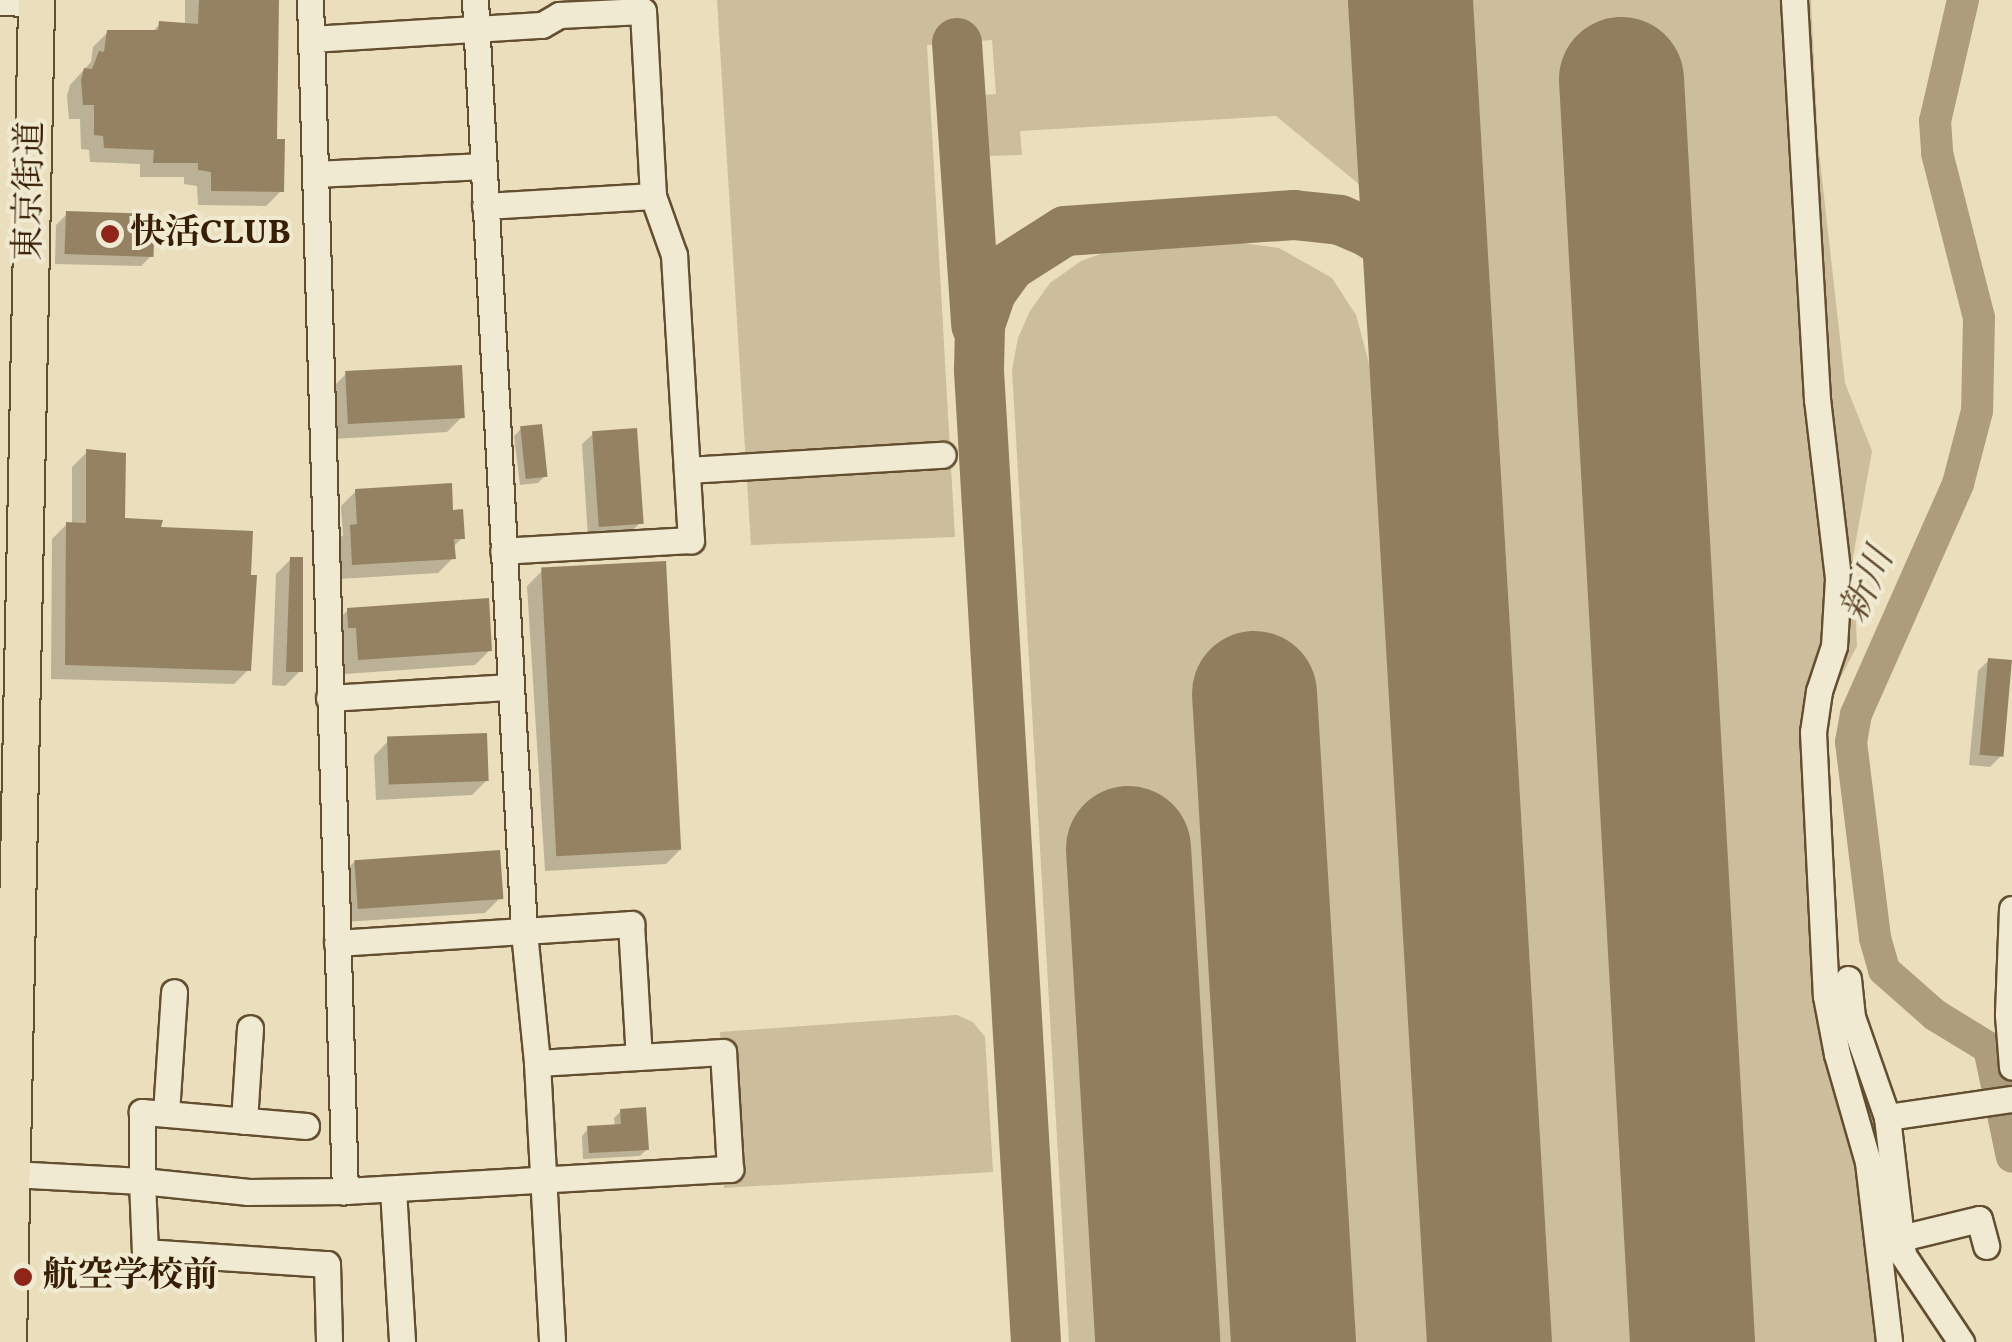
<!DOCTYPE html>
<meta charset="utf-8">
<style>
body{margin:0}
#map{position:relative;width:2012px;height:1342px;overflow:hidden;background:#eadebc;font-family:Vollkorn,"Noto Serif JP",serif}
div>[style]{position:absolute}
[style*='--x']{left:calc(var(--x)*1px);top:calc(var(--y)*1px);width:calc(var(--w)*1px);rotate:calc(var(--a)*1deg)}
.green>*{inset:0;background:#ccbd9c}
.shadow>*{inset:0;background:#0003}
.river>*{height:32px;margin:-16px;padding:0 16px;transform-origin:16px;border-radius:16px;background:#ad9d7d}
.taxiway>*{height:50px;margin:-25px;padding:0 25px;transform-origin:25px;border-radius:25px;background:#917e5f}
.runway>*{height:125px;margin:-62.5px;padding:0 62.5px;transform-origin:62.5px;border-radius:62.5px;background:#917e5f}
.building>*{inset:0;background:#958263;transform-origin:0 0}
.roads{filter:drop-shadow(2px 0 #644e30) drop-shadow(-2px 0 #644e30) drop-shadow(0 2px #644e30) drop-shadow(0 -2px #644e30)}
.minor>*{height:25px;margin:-12.5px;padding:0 12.5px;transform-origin:12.5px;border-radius:12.5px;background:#f1ead3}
.highway>*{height:35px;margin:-17.5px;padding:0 17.5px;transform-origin:17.5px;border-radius:17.5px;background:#eadebc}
.dots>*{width:28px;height:28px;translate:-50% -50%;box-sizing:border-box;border:5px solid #f1ead3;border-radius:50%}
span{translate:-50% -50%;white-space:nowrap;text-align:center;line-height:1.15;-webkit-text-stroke:8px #f1ead3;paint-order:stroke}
.street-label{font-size:35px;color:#381e02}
.poi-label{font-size:35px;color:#381e02;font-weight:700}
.left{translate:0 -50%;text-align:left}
.water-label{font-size:38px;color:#614a2d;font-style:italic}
</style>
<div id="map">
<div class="green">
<div style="clip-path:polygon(717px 0,1349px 0,1360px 185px,1276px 116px,1020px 131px,1022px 155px,989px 156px,984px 95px,996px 94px,992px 40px,927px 45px,955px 537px,751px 545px)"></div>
<div style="clip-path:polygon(1473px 0,1811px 0,1818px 143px,1845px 383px,1872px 451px,1853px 557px,1857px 646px,1830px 698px,1824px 726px,1840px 1013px,1880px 1143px,1901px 1342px,1552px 1342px)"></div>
<div style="clip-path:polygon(1235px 242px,1279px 248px,1332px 278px,1356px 315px,1371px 371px,1428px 1342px,1069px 1342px,1012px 370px,1018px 338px,1030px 311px,1050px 283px,1081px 261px,1114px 249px)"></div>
<div style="clip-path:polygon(957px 1015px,973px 1022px,985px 1037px,993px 1172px,724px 1188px,720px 1032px)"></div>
</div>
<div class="shadow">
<div style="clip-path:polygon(185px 0,276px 0,275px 141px,281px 191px,266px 206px,198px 205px,197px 186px,184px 184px,184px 177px,140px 177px,140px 164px,90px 162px,89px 150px,81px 149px,80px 119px,69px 119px,67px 96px,70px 85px,91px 62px,93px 47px,108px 32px,151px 33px,160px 24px,185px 26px)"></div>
<div style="clip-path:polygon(67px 214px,152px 255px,141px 266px,55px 264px,56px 225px)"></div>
<div style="clip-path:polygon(346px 374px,462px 417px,447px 432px,334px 439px,331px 389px)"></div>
<div style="clip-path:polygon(521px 429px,545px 476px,538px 483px,520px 485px,514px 436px)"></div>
<div style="clip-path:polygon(593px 434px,640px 523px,629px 534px,588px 537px,582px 444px)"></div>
<div style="clip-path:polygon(87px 452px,123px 521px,158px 529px,249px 669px,234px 684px,51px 679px,52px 539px,67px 524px,72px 525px,72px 467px)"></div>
<div style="clip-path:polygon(356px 491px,451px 512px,462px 538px,452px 548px,453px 558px,438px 573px,338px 579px,336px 542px,343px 535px,341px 506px)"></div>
<div style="clip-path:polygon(291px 559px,300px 671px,285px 686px,272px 685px,276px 574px)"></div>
<div style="clip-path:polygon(542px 571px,681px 849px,666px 864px,545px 871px,527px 586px)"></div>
<div style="clip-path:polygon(348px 610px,490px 650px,475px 665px,344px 674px,342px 641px,334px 642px,333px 625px)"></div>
<div style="clip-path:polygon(1989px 660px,2001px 756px,1990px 767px,1969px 765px,1978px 671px)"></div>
<div style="clip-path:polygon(388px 741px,487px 780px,472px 795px,376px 800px,374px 756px)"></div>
<div style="clip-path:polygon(355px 861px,500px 898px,485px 913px,343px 922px,340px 876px)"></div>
<div style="clip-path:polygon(621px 1111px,647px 1149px,640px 1156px,583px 1159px,582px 1136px,588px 1129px,615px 1127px,614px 1118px)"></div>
</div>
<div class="river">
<div style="--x:1963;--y:0;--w:124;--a:103"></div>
<div style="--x:1935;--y:121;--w:32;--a:86"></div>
<div style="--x:1937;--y:153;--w:170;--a:75.7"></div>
<div style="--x:1979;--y:318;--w:93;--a:91.2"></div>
<div style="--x:1977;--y:411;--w:75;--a:104.6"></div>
<div style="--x:1958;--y:484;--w:252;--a:113.9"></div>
<div style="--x:1856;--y:714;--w:28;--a:100"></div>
<div style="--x:1851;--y:742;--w:197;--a:83"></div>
<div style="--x:1875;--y:938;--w:33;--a:74"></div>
<div style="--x:1884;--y:970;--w:68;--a:41.4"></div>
<div style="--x:1935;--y:1015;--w:63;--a:31.4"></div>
<div style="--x:1989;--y:1048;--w:111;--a:78.1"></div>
</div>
<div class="taxiway">
<div style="--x:957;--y:43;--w:283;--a:86.1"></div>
<div style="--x:1036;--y:1342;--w:974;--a:-93.36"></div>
<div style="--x:979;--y:370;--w:45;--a:-88.7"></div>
<div style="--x:980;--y:325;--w:36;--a:-71"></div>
<div style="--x:992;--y:291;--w:31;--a:-54"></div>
<div style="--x:1010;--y:266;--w:65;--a:-32.5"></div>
<div style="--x:1065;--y:231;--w:230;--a:-4"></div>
<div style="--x:1294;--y:215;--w:46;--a:6.2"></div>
<div style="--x:1340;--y:220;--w:30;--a:23"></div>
<div style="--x:1368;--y:232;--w:40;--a:32.9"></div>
<div style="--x:1402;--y:254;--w:38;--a:49"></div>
</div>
<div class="runway">
<div style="--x:1410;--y:0;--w:1344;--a:86.63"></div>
<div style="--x:1621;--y:79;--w:1265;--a:86.78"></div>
<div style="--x:1254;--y:693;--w:650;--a:86.56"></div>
<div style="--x:1128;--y:848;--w:495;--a:86.6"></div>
</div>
<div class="building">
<div style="clip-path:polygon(199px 0,279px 0,277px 139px,285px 139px,284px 192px,211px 191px,211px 172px,198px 170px,198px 163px,153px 163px,154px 150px,104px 148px,103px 136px,94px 135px,94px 105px,83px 105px,81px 80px,84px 68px,92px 69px,99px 51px,104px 52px,107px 30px,158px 30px,159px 21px,198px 24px)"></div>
<div style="left:66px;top:211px;width:89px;height:43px;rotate:2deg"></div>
<div style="left:462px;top:365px;width:53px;height:117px;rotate:87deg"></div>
<div style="left:542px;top:424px;width:53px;height:22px;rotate:84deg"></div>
<div style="left:637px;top:428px;width:96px;height:45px;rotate:86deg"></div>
<div style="clip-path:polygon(86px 449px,126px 453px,125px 518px,163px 520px,161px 527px,253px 531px,251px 575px,257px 575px,251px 671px,65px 665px,66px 522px,86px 523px)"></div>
<div style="clip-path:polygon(452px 483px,453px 510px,463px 509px,465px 539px,454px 539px,456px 559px,352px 565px,350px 525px,357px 524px,355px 489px)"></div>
<div style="clip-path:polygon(290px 557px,303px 557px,303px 672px,286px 672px)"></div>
<div style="left:666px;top:561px;width:289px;height:125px;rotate:87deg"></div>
<div style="clip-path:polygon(489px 598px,492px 651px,358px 660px,356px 628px,348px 628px,347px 608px)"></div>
<div style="left:1988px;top:658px;width:24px;height:97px;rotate:5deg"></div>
<div style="left:487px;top:733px;width:48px;height:100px;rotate:88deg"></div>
<div style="left:500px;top:850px;width:49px;height:146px;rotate:86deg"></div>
<div style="clip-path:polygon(646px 1107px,649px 1150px,589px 1153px,587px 1126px,621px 1124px,620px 1109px)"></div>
</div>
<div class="roads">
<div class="minor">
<div style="--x:310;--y:0;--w:1192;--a:88.32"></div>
<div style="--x:475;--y:0;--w:933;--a:86.99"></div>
<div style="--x:524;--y:932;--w:132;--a:84.3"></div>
<div style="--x:537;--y:1063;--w:279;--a:86.9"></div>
<div style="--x:1794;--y:0;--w:400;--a:86.7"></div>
<div style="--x:1817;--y:399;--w:181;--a:83.3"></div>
<div style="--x:1838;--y:579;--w:67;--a:93.4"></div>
<div style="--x:1834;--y:646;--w:47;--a:108.4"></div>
<div style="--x:1819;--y:691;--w:41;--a:98.3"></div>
<div style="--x:1813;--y:732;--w:264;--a:87.2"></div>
<div style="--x:1826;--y:996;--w:59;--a:79.3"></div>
<div style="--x:1837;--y:1054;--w:112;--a:74"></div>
<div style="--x:1868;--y:1162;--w:181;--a:83.3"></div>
<div style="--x:0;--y:2;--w:36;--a:2"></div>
<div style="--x:311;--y:39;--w:231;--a:-3.5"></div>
<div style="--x:542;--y:25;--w:20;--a:-30"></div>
<div style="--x:559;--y:15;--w:84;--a:-2.7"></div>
<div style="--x:643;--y:11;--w:185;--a:86.9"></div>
<div style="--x:653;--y:196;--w:63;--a:70.4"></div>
<div style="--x:674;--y:255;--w:286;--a:86.6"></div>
<div style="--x:691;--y:540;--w:188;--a:176.7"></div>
<div style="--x:316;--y:174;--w:167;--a:-2.7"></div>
<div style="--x:485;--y:206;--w:168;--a:-3.4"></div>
<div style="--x:687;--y:470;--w:256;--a:-3.4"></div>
<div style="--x:329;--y:698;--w:182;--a:-3.5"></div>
<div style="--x:2012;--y:909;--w:106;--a:92.2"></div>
<div style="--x:2008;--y:1015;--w:52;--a:85.6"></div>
<div style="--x:337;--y:943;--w:295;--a:-3.7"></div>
<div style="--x:631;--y:924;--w:133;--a:86.6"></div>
<div style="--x:1848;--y:979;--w:38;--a:84"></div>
<div style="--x:1852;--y:1017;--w:106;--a:70.7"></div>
<div style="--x:1887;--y:1117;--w:139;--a:83.4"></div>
<div style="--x:1903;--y:1255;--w:105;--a:56.3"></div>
<div style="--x:166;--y:1113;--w:121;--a:-86.2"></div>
<div style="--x:1887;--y:1117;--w:126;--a:-8.2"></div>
<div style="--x:244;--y:1121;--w:93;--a:-86.3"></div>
<div style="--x:306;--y:1126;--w:165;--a:-175.1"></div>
<div style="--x:142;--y:1112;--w:69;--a:90"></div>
<div style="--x:142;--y:1181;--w:107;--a:5.9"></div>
<div style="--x:248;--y:1192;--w:97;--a:-0.6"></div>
<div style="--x:345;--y:1191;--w:386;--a:-3.3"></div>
<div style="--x:730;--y:1169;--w:117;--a:-93.4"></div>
<div style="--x:723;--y:1052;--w:186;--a:176.6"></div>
<div style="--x:0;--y:1180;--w:13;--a:-29"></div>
<div style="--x:11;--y:1174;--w:131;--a:3.1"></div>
<div style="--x:142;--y:1181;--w:71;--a:87.6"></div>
<div style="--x:145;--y:1252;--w:182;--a:3.8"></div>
<div style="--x:327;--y:1264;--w:78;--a:88.5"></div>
<div style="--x:393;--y:1189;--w:153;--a:86.6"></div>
<div style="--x:1901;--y:1238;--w:80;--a:-13.7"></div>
<div style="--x:1979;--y:1219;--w:28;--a:75"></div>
</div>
<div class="highway">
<div style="--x:8;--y:1342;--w:1342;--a:-88.8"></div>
</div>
</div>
<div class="dots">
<div style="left:110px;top:234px;background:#8f2418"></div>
<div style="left:23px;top:1277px;background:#8f2418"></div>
</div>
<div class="street-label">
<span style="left:31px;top:191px;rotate:-89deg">東京街道</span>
</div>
<div class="poi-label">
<span class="left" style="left:130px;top:234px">快活CLUB</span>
<span class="left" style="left:43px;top:1277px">航空学校前</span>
</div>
<div class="water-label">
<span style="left:1869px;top:586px;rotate:-66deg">新川</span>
</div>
</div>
